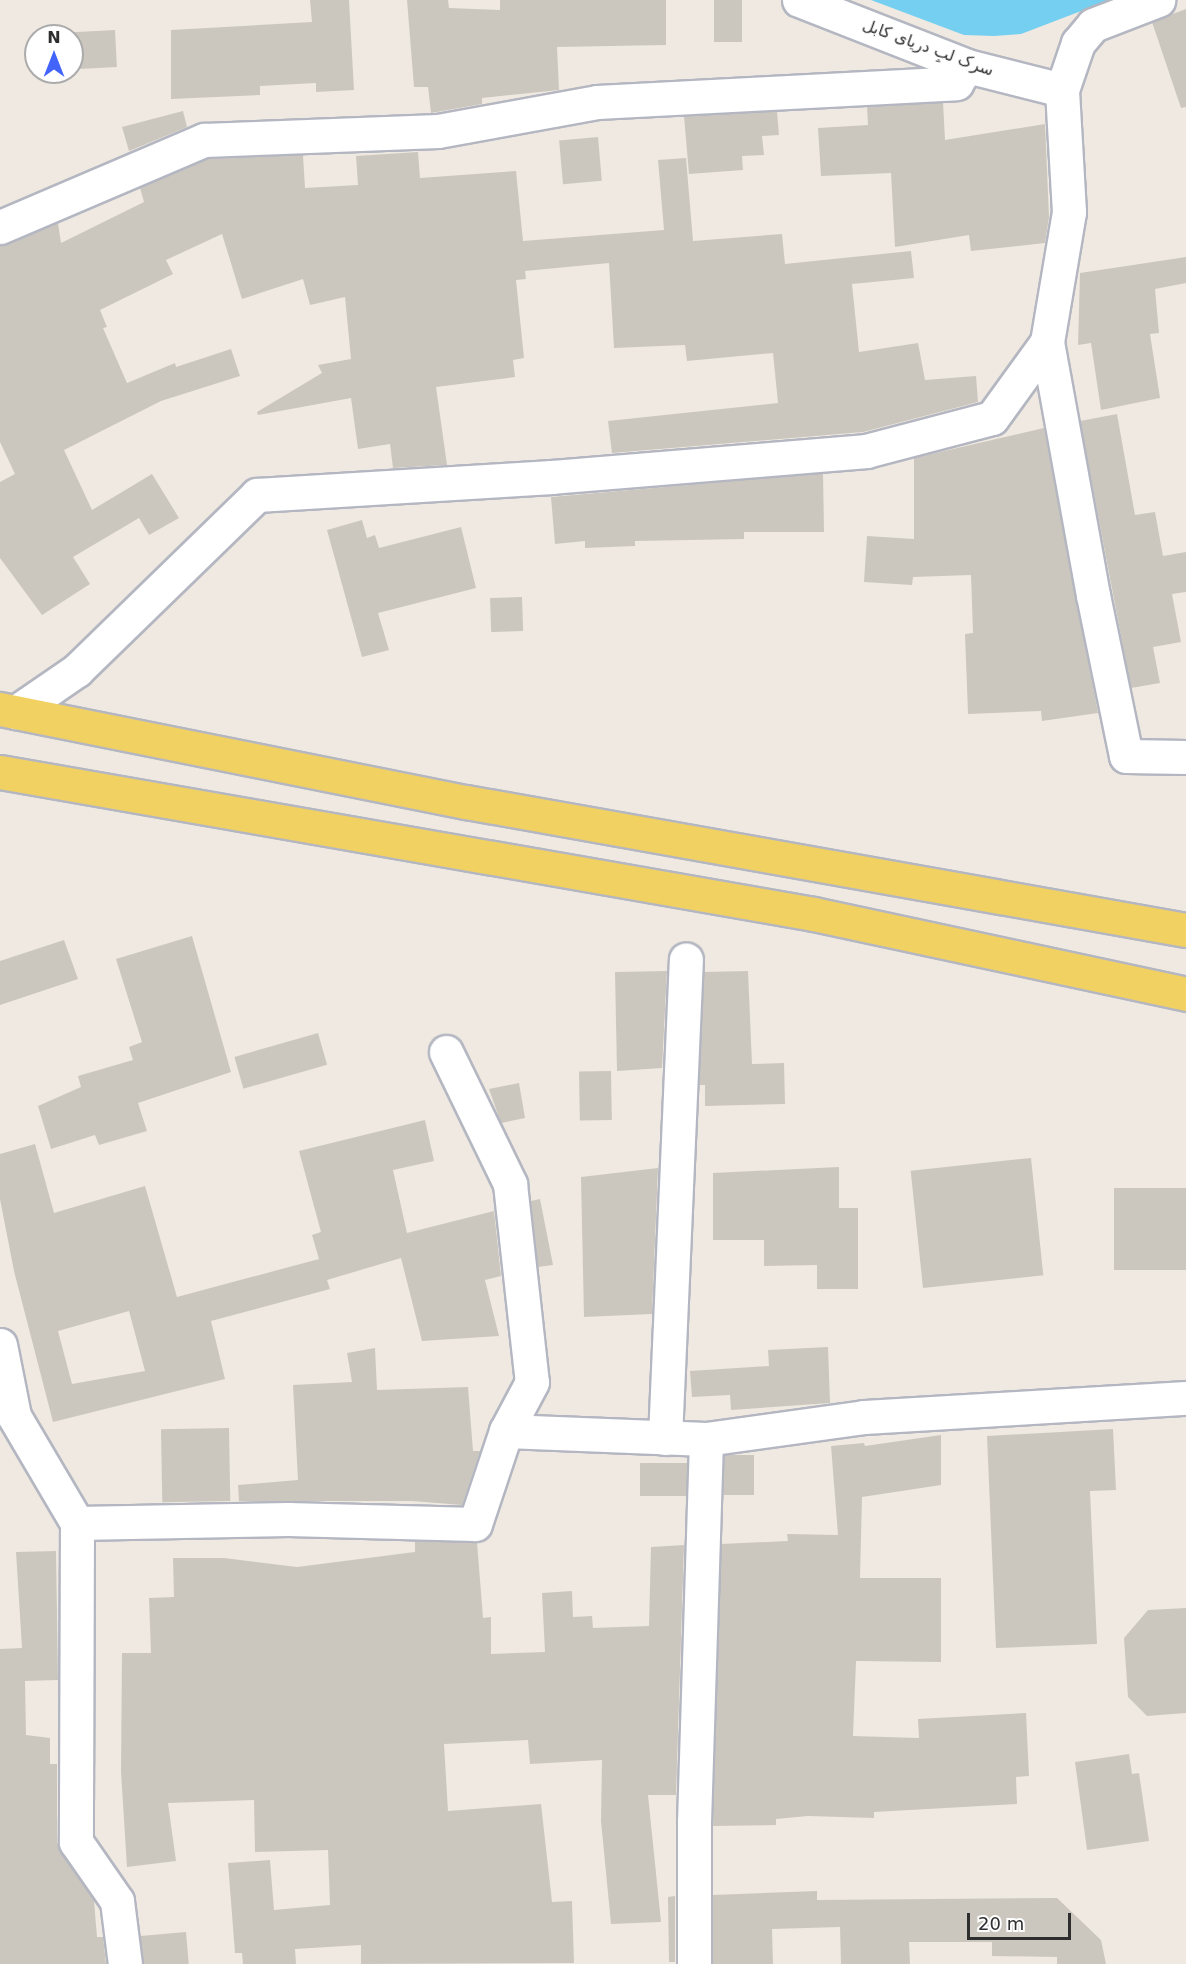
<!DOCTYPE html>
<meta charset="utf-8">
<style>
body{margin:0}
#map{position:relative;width:1186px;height:1964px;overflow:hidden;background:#efe9e1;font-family:"DejaVu Sans",Vazirmatn,sans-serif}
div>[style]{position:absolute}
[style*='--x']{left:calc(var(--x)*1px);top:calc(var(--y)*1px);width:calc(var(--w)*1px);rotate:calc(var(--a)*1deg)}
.water>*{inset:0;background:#75cff0}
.building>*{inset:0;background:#cbc7bf;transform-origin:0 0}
.roads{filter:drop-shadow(2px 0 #b4b7c1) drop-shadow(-2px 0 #b4b7c1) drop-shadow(0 2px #b4b7c1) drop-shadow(0 -2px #b4b7c1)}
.minor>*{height:33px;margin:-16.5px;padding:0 16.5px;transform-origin:16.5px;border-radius:16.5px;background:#fff}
.major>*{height:33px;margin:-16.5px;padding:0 16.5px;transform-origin:16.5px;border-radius:16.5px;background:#f2d163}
span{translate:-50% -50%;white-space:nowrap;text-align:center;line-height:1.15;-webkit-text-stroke:4.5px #fff;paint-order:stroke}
.street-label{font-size:16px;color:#2e2e2e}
.north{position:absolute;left:24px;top:24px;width:60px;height:60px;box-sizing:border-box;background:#fff;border:2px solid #ababab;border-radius:50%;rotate:0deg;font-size:16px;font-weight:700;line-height:24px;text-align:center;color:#2e2e2e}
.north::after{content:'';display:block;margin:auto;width:21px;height:27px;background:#4264fb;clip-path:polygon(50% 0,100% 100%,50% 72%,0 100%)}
.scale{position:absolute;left:967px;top:1913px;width:104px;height:27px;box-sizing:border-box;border:3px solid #2e2e2e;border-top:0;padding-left:8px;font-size:18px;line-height:21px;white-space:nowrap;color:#2e2e2e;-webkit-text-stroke:4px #fff;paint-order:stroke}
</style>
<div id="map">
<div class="water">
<div style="clip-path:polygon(871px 0,1110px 0,1021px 34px,994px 36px,964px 35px)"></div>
</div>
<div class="building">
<div style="clip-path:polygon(310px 0,349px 0,354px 90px,316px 92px,316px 83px,260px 86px,260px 95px,171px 99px,171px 30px,312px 22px)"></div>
<div style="clip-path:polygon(407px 0,448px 0,449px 8px,500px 10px,500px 0,666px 0,666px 45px,557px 47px,559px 90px,482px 98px,482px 104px,431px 113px,428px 87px,414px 87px)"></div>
<div style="left:714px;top:0;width:28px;height:42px"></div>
<div style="clip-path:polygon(1186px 9px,1186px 107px,1181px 108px,1152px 22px)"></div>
<div style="left:115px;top:30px;width:37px;height:43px;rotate:87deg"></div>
<div style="clip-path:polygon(943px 102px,945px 140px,1045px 124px,1049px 217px,1045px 243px,971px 251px,969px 235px,895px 247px,891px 173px,821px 176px,818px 128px,868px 125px,867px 106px)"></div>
<div style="clip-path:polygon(183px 111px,187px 127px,129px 151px,122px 127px)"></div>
<div style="clip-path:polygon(777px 111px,779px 135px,762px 136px,764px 155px,742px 156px,743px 170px,689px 174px,684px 116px)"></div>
<div style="left:598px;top:137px;width:44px;height:39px;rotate:85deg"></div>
<div style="clip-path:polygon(418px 152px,420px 178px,516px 171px,523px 241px,664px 230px,658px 160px,686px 158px,693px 241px,782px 234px,785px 264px,911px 251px,914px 278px,852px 284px,859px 352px,918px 343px,925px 380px,976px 376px,978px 402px,863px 432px,612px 453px,608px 421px,778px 403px,773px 353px,687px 361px,685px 345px,614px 348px,609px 263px,525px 271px,526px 279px,516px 280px,524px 358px,513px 360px,515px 377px,436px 387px,447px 465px,393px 468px,390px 444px,358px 449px,351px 398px,258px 415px,257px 412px,322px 373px,318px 365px,351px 359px,345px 297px,310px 305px,303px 279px,242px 299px,222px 234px,166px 260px,173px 274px,100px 310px,107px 327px,103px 328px,127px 383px,175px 363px,176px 367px,231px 349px,240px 376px,161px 401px,64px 450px,92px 510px,152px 474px,179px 518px,149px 535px,139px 518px,73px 557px,90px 584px,42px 615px,0 558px,0 482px,15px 474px,0 442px,0 245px,58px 223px,61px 243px,144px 202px,140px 188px,208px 159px,303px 155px,305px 188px,358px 185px,356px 156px)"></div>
<div style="clip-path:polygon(1186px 257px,1186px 283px,1155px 289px,1159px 333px,1150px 334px,1160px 398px,1101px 410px,1091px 343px,1078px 345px,1080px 273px)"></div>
<div style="clip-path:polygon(1117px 414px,1135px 515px,1155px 512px,1163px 556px,1186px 552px,1186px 592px,1172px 594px,1181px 642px,1153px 647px,1160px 683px,1131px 688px,1080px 421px)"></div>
<div style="clip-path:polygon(1044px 428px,1098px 713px,1042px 721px,1041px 711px,968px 714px,965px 634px,973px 633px,971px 575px,913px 577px,912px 585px,864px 582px,867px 536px,914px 539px,914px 458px)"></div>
<div style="clip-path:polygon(823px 473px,824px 532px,744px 532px,744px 539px,635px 541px,635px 546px,585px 548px,585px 541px,555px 544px,551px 497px)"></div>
<div style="clip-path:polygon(362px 520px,367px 538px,375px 535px,379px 548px,461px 527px,476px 588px,378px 613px,389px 650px,362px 657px,327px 530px)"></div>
<div style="left:522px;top:597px;width:34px;height:32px;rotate:88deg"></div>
<div style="clip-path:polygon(192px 936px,231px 1072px,138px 1103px,147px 1131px,99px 1145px,95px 1135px,51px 1149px,38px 1106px,81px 1087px,78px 1076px,133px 1060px,129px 1047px,142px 1042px,116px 959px)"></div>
<div style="clip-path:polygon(64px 940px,78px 979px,0 1005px,0 961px)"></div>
<div style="clip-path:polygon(667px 971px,662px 1068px,617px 1071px,615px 972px)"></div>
<div style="clip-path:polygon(748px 971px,752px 1064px,784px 1063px,785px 1104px,705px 1106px,705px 1085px,699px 1085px,704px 972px)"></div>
<div style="left:318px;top:1033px;width:33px;height:87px;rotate:74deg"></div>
<div style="left:611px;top:1071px;width:49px;height:32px;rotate:89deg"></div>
<div style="clip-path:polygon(519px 1083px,525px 1118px,501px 1123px,489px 1089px)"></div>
<div style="clip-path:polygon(evenodd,425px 1120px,434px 1161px,393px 1170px,407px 1233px,494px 1211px,501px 1276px,485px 1280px,499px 1336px,422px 1341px,401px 1258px,327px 1280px,330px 1289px,211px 1321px,225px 1379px,53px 1422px,14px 1271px,0 1199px,0 1154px,35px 1144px,54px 1213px,145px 1186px,177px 1297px,319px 1259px,312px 1235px,321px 1232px,299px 1151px,425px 1120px,129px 1311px,145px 1371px,72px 1384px,58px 1331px,129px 1311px)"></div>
<div style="left:1031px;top:1158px;width:118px;height:121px;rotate:84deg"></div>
<div style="clip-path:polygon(839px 1167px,839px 1208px,858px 1208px,858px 1289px,817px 1289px,817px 1265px,764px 1266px,764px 1240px,713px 1240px,713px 1173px)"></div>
<div style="clip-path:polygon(658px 1168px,652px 1314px,584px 1317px,581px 1177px)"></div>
<div style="left:1186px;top:1188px;width:82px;height:72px;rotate:90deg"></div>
<div style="clip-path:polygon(540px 1199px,553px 1265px,538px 1267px,531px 1201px)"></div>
<div style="clip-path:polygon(828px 1347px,830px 1403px,731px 1410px,730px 1395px,692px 1397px,690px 1371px,769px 1366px,768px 1350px)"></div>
<div style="clip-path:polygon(375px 1348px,377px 1390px,468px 1387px,473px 1451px,480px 1451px,462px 1505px,412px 1501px,239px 1501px,238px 1485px,298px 1480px,293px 1385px,352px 1382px,347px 1353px)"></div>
<div style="left:229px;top:1428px;width:73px;height:68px;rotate:89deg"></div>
<div style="clip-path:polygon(1113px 1429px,1116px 1490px,1090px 1491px,1097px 1644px,996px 1648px,987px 1436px)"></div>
<div style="clip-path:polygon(941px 1435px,941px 1485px,862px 1497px,860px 1578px,941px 1578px,941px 1662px,856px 1661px,853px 1736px,919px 1738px,918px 1719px,1026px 1713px,1029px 1776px,1016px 1777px,1017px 1804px,874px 1812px,874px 1818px,808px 1816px,776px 1819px,776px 1825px,713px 1826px,721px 1544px,788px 1541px,787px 1534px,838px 1535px,831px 1446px,864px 1443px,865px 1446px)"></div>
<div style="left:724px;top:1455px;width:30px;height:40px"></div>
<div style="left:640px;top:1463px;width:47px;height:33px"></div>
<div style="clip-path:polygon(415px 1541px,477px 1542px,483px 1618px,491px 1617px,491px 1654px,545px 1652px,542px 1593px,572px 1591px,573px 1617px,592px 1616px,593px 1628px,649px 1626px,651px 1547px,684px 1545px,676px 1795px,648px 1795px,661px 1922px,611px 1924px,601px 1821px,602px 1760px,530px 1764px,528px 1740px,444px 1744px,448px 1811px,541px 1804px,552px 1902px,572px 1901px,574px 1963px,361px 1964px,361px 1945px,295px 1949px,296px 1964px,243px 1964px,242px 1953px,235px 1953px,228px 1863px,270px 1860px,274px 1910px,330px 1905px,328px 1850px,255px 1852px,254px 1800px,168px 1803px,176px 1861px,127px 1867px,121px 1772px,122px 1653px,151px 1653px,149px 1598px,174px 1597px,173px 1558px,224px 1558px,297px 1567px,415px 1552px)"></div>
<div style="clip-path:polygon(56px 1551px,58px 1680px,25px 1681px,26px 1735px,50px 1738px,50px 1764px,57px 1764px,57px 1843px,94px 1901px,97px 1937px,103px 1937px,106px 1964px,0 1964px,0 1649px,22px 1648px,16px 1552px)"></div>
<div style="clip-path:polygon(1186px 1608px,1186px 1713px,1147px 1716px,1128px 1697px,1124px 1638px,1148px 1610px)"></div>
<div style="clip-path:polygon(1129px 1754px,1132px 1774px,1139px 1773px,1149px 1841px,1087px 1850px,1075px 1762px)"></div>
<div style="clip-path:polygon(817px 1891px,817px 1900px,1057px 1898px,1101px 1940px,1106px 1964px,1057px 1964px,1057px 1957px,992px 1956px,992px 1942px,909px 1942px,910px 1964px,841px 1964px,840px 1927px,772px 1929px,773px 1964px,713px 1964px,713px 1895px)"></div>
<div style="clip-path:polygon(675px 1896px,675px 1962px,669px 1962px,668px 1897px)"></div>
<div style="left:186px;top:1932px;width:32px;height:46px;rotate:85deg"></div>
</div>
<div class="roads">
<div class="minor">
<div style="--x:799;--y:0;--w:180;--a:21.4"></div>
<div style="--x:967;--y:66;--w:98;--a:14.2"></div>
<div style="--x:1062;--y:90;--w:50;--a:-71.2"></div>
<div style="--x:1078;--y:43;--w:23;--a:-50"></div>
<div style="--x:1093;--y:25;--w:70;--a:-21"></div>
<div style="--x:0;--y:227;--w:222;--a:-23.1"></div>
<div style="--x:204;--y:140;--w:234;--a:-2.2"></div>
<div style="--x:438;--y:131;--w:162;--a:-10.3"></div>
<div style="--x:597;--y:102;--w:360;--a:-3"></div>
<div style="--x:956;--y:83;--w:20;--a:-57"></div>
<div style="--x:1047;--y:342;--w:257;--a:79.7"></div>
<div style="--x:1093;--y:595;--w:164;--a:78.4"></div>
<div style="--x:1126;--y:756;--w:60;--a:1"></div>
<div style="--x:16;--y:712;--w:74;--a:-34.5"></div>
<div style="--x:77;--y:670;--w:251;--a:-44.2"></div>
<div style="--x:257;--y:495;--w:295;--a:-3.5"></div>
<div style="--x:551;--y:477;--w:316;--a:-4.7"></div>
<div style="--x:866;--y:451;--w:130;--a:-14.7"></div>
<div style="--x:992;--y:418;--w:94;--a:-54.1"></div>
<div style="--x:1047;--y:342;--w:132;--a:-80.4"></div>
<div style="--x:1069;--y:212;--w:122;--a:-93.3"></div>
<div style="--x:446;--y:1052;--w:147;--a:64.1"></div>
<div style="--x:510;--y:1184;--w:199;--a:83.7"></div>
<div style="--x:532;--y:1382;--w:55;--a:118"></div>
<div style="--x:0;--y:1345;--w:72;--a:78.8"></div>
<div style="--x:14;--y:1416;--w:124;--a:59.5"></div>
<div style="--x:77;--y:1523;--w:319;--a:90.2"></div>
<div style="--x:76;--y:1842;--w:72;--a:55.2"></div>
<div style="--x:117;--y:1901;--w:64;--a:82.8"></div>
<div style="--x:665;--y:1438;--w:479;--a:-87.5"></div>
<div style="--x:77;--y:1523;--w:211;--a:-1.1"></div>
<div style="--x:288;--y:1519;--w:187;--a:1.5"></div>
<div style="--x:475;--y:1524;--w:98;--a:-71.6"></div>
<div style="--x:506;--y:1431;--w:200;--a:2.3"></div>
<div style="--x:706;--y:1439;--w:160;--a:-7.9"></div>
<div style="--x:864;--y:1417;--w:323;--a:-3.4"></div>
<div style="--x:694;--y:1964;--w:142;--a:-90"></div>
<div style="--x:694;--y:1822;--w:383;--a:-88.2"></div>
</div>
<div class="major">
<div style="--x:0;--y:709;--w:475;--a:11.3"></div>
<div style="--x:466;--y:802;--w:731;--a:10.08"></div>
<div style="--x:0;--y:772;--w:826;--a:9.9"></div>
<div style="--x:814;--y:914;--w:381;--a:12.1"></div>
</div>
</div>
<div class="street-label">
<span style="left:928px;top:48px;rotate:20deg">سرک لبِ دریای کابل</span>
</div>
<div class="north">N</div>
<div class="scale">20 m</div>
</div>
